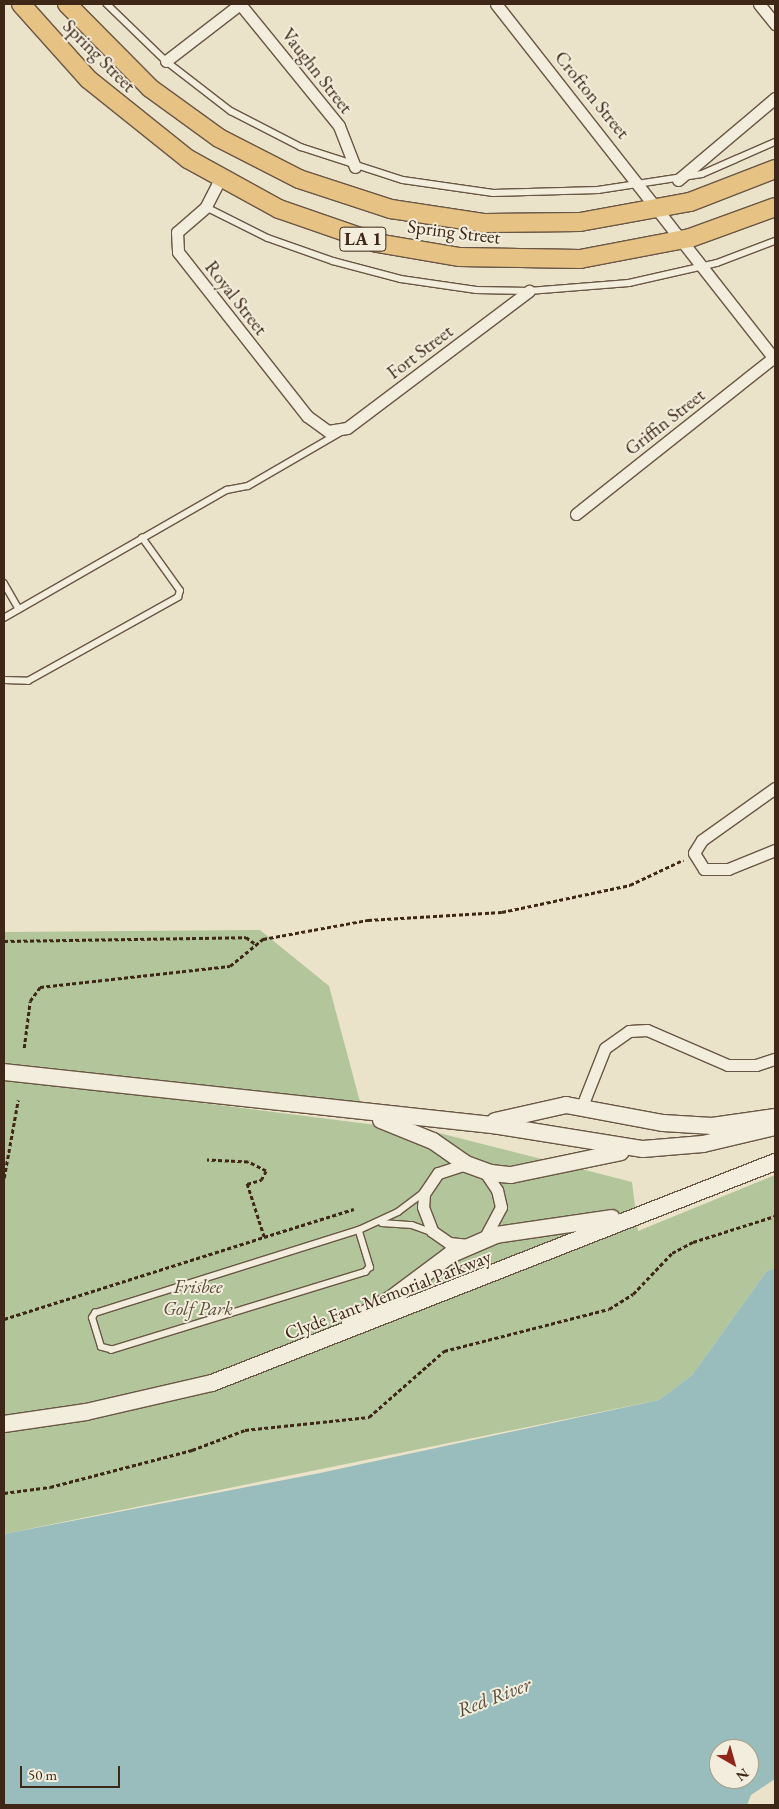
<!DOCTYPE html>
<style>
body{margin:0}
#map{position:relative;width:779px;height:1809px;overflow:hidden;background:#ebe3c9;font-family:"EB Garamond",serif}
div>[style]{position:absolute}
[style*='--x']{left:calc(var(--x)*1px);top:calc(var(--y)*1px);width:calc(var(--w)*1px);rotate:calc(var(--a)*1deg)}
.green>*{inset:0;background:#b2c59b}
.water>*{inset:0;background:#99bdbc}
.path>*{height:2.5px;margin-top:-1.25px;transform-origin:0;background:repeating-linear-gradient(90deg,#3f2717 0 4px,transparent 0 6.5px)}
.roads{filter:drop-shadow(1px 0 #6a5644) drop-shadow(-1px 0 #6a5644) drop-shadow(0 1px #6a5644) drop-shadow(0 -1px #6a5644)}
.lane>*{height:5.5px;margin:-2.75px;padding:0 2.75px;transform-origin:2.75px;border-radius:2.75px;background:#f2eddc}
.street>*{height:11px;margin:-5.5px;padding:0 5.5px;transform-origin:5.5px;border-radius:5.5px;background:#f2eddc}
.secondary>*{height:16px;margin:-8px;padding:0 8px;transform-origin:8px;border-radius:8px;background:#f2eddc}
.primary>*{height:18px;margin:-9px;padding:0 9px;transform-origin:9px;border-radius:9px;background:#e6c284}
span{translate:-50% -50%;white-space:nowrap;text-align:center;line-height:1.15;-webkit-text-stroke:4px #f2eddc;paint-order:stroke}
.shield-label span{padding:1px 4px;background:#f2eddc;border:1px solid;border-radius:4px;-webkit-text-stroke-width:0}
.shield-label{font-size:18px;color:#3f2717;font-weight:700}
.street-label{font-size:19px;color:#3f2717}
.park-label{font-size:19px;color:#5c4e38;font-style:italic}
.water-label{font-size:20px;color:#564c40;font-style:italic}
.frame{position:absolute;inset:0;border:5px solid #3f2717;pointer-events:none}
.north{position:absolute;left:709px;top:1739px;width:50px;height:50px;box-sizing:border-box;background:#f2eddc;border:1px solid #aa9e8d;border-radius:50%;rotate:142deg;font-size:14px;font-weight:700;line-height:20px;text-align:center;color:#3f2717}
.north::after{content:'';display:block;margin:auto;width:18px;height:22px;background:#8f2418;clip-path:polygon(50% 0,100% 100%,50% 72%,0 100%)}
.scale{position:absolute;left:20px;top:1766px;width:100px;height:22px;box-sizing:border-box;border:2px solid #3f2717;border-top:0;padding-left:6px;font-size:15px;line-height:18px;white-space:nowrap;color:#3f2717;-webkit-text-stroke:4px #f2eddc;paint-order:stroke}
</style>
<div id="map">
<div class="green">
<div style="clip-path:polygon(260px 930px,329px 986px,363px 1113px,4px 1063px,4px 932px)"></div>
<div style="clip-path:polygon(4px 1078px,439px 1133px,632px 1182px,638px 1231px,775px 1175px,775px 1268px,766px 1272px,692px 1375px,659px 1400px,4px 1534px)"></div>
</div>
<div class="water">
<div style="clip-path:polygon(evenodd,775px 1268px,775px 1779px,751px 1795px,747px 1805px,4px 1805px,4px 1534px,320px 1473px,659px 1400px,692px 1375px,766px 1272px,775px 1268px,719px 1749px,749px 1749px,749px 1779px,719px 1779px,719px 1749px)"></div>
</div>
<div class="path">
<div style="--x:4;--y:941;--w:242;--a:-0.9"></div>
<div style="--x:246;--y:937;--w:14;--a:36"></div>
<div style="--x:24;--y:1048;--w:47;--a:-82.7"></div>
<div style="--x:30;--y:1001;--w:17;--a:-54"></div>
<div style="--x:40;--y:987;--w:191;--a:-6.3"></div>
<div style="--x:230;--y:966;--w:43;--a:-39.3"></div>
<div style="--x:263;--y:939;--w:107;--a:-10.3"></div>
<div style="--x:368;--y:920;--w:134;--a:-3.4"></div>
<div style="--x:502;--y:912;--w:131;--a:-11.9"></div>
<div style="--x:630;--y:885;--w:59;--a:-25.3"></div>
<div style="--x:4;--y:1178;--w:79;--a:-79.8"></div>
<div style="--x:264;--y:1237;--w:94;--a:-17.3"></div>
<div style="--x:4;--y:1319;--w:273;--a:-17.5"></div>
<div style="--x:264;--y:1237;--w:56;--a:-107.8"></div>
<div style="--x:247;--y:1184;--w:15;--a:-16"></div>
<div style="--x:261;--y:1180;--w:10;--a:-61"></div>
<div style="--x:266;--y:1171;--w:20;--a:-153"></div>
<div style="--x:248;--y:1162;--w:41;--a:-177.2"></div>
<div style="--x:4;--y:1493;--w:46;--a:-7.4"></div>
<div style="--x:50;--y:1487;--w:147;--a:-14.6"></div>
<div style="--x:192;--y:1450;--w:57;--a:-20.7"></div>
<div style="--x:245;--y:1430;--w:125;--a:-6"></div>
<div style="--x:369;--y:1417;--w:100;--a:-41.3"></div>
<div style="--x:444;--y:1351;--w:170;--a:-14.3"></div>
<div style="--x:609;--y:1309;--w:28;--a:-32"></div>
<div style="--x:633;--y:1294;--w:57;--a:-46.4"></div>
<div style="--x:672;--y:1253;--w:24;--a:-28"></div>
<div style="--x:693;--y:1242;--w:86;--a:-17.6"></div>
</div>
<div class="roads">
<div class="lane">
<div style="--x:107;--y:4;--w:82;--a:44"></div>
<div style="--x:166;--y:61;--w:82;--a:37.6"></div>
<div style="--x:231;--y:111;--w:79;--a:27.2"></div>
<div style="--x:301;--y:147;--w:107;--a:17.9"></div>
<div style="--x:403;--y:180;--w:91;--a:8.2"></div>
<div style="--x:493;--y:193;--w:105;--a:-1.6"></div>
<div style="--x:598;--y:190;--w:105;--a:-8.7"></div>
<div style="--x:702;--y:174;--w:80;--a:-23.7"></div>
<div style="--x:206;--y:207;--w:69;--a:26.6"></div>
<div style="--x:268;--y:238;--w:69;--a:19.5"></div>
<div style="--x:333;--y:261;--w:70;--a:14.8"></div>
<div style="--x:401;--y:279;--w:76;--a:8.3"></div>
<div style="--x:476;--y:290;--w:53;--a:1.1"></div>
<div style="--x:529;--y:291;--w:100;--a:-4.6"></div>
<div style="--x:629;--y:283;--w:90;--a:-12.8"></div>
<div style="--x:717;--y:263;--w:62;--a:-20.8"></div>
<div style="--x:4;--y:583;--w:30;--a:60"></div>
<div style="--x:4;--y:618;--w:257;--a:-29.9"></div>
<div style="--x:227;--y:490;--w:21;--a:-11"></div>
<div style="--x:248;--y:486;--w:108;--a:-30.1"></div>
<div style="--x:4;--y:680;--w:24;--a:2"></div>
<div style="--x:28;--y:681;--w:172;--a:-29.2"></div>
<div style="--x:178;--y:597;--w:6;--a:-72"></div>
<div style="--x:180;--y:591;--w:65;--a:-125.6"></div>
<div style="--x:382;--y:1223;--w:30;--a:4"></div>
<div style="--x:412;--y:1225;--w:20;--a:20"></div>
<div style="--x:359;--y:1230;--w:39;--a:73"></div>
<div style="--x:370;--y:1267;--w:6;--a:129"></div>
<div style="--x:366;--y:1272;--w:266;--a:162.9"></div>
<div style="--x:112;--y:1350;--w:11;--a:-165"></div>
<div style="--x:101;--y:1347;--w:30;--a:-107"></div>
<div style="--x:92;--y:1318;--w:6;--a:-59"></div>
<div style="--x:95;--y:1313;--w:277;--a:-17.5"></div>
<div style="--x:359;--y:1230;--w:43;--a:-24.8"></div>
<div style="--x:398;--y:1212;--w:31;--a:-37"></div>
</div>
<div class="street">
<div style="--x:496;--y:4;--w:452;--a:51.9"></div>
<div style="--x:759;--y:4;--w:26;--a:51"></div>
<div style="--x:166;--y:61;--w:93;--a:-37.6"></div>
<div style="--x:240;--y:4;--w:157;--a:50.9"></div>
<div style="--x:339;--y:126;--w:44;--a:68.7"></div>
<div style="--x:220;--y:179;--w:31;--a:117"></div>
<div style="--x:206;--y:207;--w:38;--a:139"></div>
<div style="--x:177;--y:232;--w:20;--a:87"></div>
<div style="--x:178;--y:252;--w:209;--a:51.8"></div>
<div style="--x:307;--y:416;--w:26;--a:36"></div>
<div style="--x:328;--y:431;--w:19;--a:-9"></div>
<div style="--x:347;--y:428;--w:228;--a:-37"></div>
<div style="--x:678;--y:180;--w:127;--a:-40.2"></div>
<div style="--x:576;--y:514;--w:254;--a:-38.4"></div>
<div style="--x:775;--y:788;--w:90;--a:144.5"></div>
<div style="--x:702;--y:840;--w:15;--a:122"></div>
<div style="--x:694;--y:853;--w:19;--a:58"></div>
<div style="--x:704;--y:869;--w:24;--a:0"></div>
<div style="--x:728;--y:869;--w:51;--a:-22"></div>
<div style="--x:582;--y:1106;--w:62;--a:-68.4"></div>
<div style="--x:605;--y:1048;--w:29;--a:-35"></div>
<div style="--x:629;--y:1031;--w:18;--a:-3"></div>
<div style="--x:647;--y:1030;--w:88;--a:23.4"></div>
<div style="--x:728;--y:1065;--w:28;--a:0"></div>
<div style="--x:756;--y:1065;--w:20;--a:-18"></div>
<div style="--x:466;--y:1164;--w:29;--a:162"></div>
<div style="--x:438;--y:1173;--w:25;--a:124"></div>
<div style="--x:424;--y:1194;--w:13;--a:94"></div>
<div style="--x:423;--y:1207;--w:26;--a:69"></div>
<div style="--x:432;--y:1231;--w:21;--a:35"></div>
<div style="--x:449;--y:1243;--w:20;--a:6"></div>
<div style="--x:484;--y:1239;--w:36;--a:-62"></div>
<div style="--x:501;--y:1207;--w:17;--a:-103"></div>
<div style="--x:497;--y:1190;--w:22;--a:-124"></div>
</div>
<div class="secondary">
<div style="--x:4;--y:1072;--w:492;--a:6.2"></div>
<div style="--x:493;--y:1125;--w:152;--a:9.1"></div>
<div style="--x:643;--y:1149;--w:60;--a:-4.8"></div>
<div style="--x:703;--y:1144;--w:74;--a:-13.3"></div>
<div style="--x:381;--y:1120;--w:56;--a:22"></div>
<div style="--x:433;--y:1141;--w:40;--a:34.9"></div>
<div style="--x:466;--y:1164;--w:27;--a:20"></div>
<div style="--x:491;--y:1173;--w:20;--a:6"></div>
<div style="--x:511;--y:1175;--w:112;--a:-11.8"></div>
<div style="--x:495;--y:1121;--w:73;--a:-12.7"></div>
<div style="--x:566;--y:1105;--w:99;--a:10.5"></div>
<div style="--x:663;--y:1123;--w:49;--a:3.5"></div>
<div style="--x:712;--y:1126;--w:64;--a:-8.1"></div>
<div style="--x:350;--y:1322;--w:47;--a:-29.3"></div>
<div style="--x:391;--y:1299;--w:74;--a:-36.7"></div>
<div style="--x:450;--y:1255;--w:50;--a:-23.5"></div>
<div style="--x:496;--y:1235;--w:117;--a:-8.3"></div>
<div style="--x:4;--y:1424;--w:83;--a:-8.3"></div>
<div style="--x:86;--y:1412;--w:129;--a:-13"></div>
<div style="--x:212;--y:1383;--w:605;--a:-21.43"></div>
</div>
<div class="primary">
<div style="--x:21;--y:4;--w:101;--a:48.2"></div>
<div style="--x:88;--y:79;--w:128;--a:38.7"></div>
<div style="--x:188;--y:159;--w:104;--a:28.8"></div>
<div style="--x:279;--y:209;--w:104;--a:19.1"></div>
<div style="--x:377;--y:243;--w:84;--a:9.6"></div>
<div style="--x:460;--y:257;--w:120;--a:1"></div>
<div style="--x:580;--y:259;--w:112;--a:-10.8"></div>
<div style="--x:690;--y:238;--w:90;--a:-20"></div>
<div style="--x:67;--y:4;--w:118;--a:45.3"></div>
<div style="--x:150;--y:88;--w:85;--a:35.9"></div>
<div style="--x:219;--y:138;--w:90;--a:27.1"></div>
<div style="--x:299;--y:179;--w:97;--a:18.1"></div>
<div style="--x:391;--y:209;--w:95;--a:8.5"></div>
<div style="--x:485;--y:223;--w:95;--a:-0.6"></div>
<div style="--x:580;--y:222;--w:112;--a:-10.3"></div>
<div style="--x:690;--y:202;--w:91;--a:-21.2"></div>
</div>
</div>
<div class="shield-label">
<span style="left:363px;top:239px">LA 1</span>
</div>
<div class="street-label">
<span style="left:99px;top:56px;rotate:45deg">Spring Street</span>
<span style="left:317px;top:71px;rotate:52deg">Vaughn Street</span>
<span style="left:592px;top:95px;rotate:51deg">Crofton Street</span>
<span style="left:454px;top:232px;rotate:7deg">Spring Street</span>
<span style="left:236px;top:298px;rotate:52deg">Royal Street</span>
<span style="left:420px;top:352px;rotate:-37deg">Fort Street</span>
<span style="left:665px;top:422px;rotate:-38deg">Griffin Street</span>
<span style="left:388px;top:1295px;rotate:-21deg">Clyde Fant Memorial Parkway</span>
</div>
<div class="park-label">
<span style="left:198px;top:1298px">Frisbee<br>Golf Park</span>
</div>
<div class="water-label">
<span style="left:494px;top:1697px;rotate:-21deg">Red River</span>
</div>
<div class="frame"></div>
<div class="north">N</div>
<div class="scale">50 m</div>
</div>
